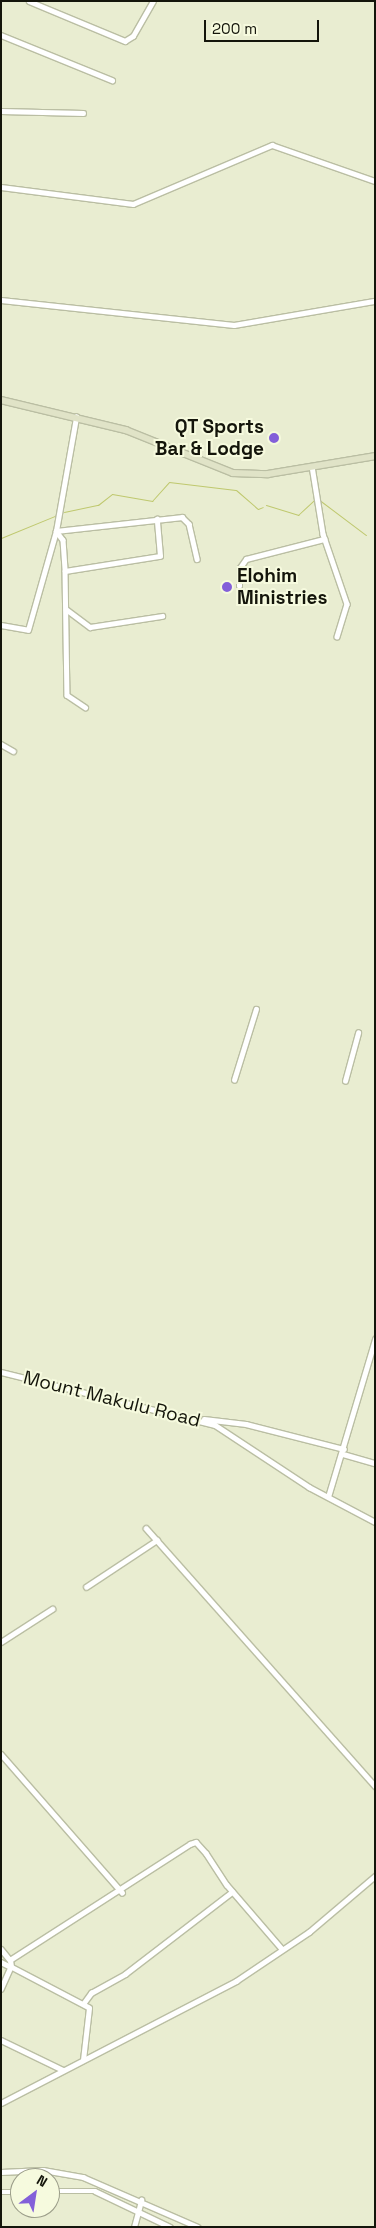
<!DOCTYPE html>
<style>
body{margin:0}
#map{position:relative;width:376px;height:2228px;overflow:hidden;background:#e9edd1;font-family:"Space Grotesk",sans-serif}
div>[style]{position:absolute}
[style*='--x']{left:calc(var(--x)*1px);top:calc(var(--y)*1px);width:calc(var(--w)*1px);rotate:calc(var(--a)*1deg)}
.stream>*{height:1px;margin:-0.5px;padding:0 0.5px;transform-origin:0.5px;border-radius:0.5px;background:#bfc86e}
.roads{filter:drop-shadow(1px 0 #babea3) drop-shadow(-1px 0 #babea3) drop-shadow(0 1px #babea3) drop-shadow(0 -1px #babea3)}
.street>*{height:4.5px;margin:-2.25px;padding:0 2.25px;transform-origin:2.25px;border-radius:2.25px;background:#fff}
.secondary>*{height:5.5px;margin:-2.75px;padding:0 2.75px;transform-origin:2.75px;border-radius:2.75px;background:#e0e3c7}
.dots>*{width:14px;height:14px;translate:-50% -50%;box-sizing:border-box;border:2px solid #f6fade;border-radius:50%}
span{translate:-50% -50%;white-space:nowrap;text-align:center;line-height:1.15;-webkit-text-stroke:4px #f6fade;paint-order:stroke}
.poi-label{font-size:19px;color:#14150b;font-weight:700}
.right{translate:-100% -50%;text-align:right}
.left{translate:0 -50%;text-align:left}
.street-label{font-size:19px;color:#14150b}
.frame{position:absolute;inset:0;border:2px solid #14150b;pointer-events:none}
.north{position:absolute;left:10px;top:2168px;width:50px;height:50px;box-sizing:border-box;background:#f6fade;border:1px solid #9c9e8a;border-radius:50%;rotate:31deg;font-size:14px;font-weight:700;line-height:20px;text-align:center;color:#14150b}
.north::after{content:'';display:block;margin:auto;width:18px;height:22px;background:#835fd9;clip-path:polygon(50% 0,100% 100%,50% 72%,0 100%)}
.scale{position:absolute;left:204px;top:20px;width:115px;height:22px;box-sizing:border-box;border:2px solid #14150b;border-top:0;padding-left:6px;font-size:15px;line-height:18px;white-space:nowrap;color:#14150b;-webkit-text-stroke:4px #f6fade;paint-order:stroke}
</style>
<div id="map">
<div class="stream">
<div style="--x:318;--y:499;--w:60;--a:36.9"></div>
<div style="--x:266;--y:505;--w:34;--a:17"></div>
<div style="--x:298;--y:515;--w:23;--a:-43"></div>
<div style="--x:64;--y:512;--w:35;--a:-12"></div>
<div style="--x:98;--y:505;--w:18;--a:-38"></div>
<div style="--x:112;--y:494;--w:41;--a:9.9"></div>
<div style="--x:152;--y:501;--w:25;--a:-48"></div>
<div style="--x:169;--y:482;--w:67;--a:6.8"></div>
<div style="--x:236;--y:490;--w:29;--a:41"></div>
<div style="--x:258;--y:509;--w:5;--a:-22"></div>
<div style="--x:1;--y:538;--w:61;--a:-22.3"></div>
</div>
<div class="roads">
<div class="street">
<div style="--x:29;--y:1;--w:104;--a:22.6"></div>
<div style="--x:125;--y:41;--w:9;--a:-32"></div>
<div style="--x:133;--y:36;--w:40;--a:-60.3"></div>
<div style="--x:1;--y:35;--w:120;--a:22.1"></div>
<div style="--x:1;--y:111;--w:82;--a:1.4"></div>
<div style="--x:1;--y:187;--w:133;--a:7.3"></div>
<div style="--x:133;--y:204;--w:151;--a:-23"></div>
<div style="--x:272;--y:145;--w:109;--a:19.3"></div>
<div style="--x:1;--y:300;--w:234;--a:6.1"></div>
<div style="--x:234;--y:325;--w:143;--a:-9.7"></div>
<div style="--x:312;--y:466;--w:69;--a:80.8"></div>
<div style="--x:323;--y:534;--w:74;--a:71.1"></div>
<div style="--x:347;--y:604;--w:34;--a:107"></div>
<div style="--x:56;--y:531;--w:11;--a:52"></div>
<div style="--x:63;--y:540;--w:31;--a:86"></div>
<div style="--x:65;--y:571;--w:124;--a:89.1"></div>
<div style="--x:67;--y:695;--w:22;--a:34"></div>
<div style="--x:56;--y:531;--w:127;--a:-6.3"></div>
<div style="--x:182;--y:517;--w:10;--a:45"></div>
<div style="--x:189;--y:524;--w:36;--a:77"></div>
<div style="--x:65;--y:571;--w:96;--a:-9"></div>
<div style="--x:160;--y:556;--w:37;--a:-95"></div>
<div style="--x:239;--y:586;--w:17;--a:-90"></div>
<div style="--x:239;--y:569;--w:12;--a:-55"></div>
<div style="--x:246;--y:559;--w:81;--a:-14.4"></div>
<div style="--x:66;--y:609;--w:30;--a:37"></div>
<div style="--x:90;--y:627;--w:73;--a:-8.7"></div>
<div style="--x:1;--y:625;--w:27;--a:10"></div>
<div style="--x:28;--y:630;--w:103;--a:-74.2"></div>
<div style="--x:56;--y:531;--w:116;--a:-80"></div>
<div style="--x:1;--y:744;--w:14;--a:30"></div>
<div style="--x:234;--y:1080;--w:74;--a:-72.8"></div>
<div style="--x:345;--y:1081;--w:50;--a:-74.8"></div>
<div style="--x:1;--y:1372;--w:220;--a:13.9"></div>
<div style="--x:215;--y:1425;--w:113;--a:33.4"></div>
<div style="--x:309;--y:1487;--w:75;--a:27.9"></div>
<div style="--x:204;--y:1419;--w:42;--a:6.8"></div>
<div style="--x:246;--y:1424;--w:101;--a:14.3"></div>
<div style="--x:343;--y:1454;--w:33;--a:16"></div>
<div style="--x:328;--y:1497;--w:165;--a:-73.4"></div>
<div style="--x:146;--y:1528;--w:345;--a:48.4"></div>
<div style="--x:86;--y:1587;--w:85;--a:-33.5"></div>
<div style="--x:1;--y:1642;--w:61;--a:-32.9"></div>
<div style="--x:1;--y:1754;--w:184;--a:48.8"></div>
<div style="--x:1;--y:1949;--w:14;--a:51"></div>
<div style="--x:1;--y:1962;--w:11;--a:27"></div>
<div style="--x:11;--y:1967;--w:24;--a:114"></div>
<div style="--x:83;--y:2004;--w:14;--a:-54"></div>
<div style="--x:91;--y:1993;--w:39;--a:-29"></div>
<div style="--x:125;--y:1974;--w:135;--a:-37.5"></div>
<div style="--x:1;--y:2040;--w:69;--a:25.8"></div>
<div style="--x:83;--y:2060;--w:52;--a:-83.4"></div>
<div style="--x:89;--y:2008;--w:88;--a:-152.3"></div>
<div style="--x:11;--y:1967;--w:7;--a:-98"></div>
<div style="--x:10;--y:1960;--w:214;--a:-32.8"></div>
<div style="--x:190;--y:1844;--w:6;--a:-18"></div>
<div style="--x:196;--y:1842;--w:15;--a:48"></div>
<div style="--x:206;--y:1853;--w:38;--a:57"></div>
<div style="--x:227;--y:1885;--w:84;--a:49.3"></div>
<div style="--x:1;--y:2103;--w:265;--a:-27.4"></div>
<div style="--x:236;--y:1981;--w:88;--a:-33.9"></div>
<div style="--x:309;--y:1932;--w:87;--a:-40.3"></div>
<div style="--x:1;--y:2172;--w:42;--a:-2.7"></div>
<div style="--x:43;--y:2170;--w:41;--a:9.9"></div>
<div style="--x:83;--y:2177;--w:125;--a:23.5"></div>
<div style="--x:50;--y:2191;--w:45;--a:0"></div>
<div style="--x:95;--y:2191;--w:83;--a:25.6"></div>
<div style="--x:1;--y:2192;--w:19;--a:0"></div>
<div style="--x:134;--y:2227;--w:28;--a:-75"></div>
</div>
<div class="secondary">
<div style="--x:1;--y:400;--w:129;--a:13.5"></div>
<div style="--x:126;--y:430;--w:115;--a:21.9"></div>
<div style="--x:233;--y:473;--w:35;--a:2"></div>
<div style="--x:268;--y:474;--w:109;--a:-9.5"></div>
</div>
</div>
<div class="dots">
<div style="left:274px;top:438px;background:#835fd9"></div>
<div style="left:227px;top:587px;background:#835fd9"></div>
</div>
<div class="poi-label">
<span class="right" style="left:264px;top:438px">QT Sports<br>Bar &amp; Lodge</span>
<span class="left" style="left:237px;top:587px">Elohim<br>Ministries</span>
</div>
<div class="street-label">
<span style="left:112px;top:1399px;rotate:14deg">Mount Makulu Road</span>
</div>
<div class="frame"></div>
<div class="north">N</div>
<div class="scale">200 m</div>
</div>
